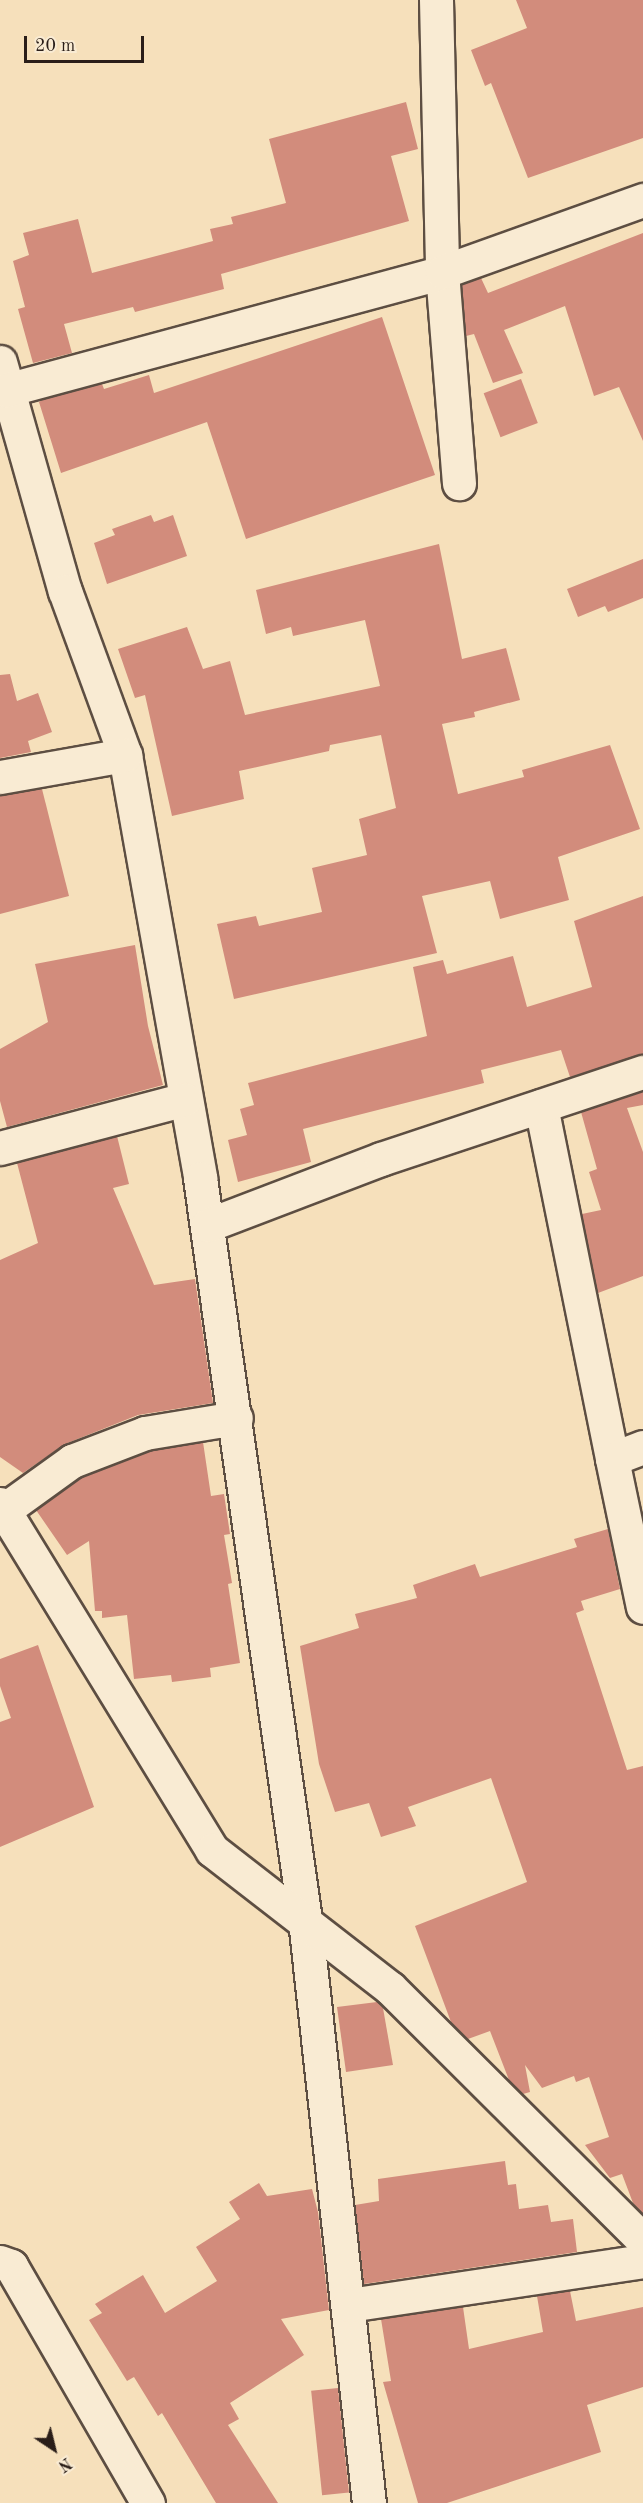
<!DOCTYPE html>
<style>
body{margin:0}
#map{position:relative;width:643px;height:2503px;overflow:hidden;background:#f6e0bb;font-family:"Old Standard TT",serif}
div>[style]{position:absolute}
[style*='--x']{left:calc(var(--x)*1px);top:calc(var(--y)*1px);width:calc(var(--w)*1px);rotate:calc(var(--a)*1deg)}
.building>*{inset:0;background:#d28c7c;transform-origin:0 0}
.roads{filter:drop-shadow(2px 0 #5d4e42) drop-shadow(-2px 0 #5d4e42) drop-shadow(0 2px #5d4e42) drop-shadow(0 -2px #5d4e42)}
.street>*{height:33px;margin:-16.5px;padding:0 16.5px;transform-origin:16.5px;border-radius:16.5px;background:#f9ebd3}
span{translate:-50% -50%;white-space:nowrap;text-align:center;line-height:1.15;-webkit-text-stroke:4.5px #f9ebd3;paint-order:stroke}
.north{position:absolute;left:24px;top:2419px;width:60px;height:60px;-webkit-text-stroke:4px #f9ebd3;paint-order:stroke;rotate:145deg;font-size:16px;font-weight:700;line-height:24px;text-align:center;color:#2a1e19}
.north::after{content:'';display:block;margin:auto;width:21px;height:27px;background:#2a1e19;clip-path:polygon(50% 0,100% 100%,50% 72%,0 100%)}
.scale{position:absolute;left:24px;top:36px;width:120px;height:27px;box-sizing:border-box;border:3px solid #2a1e19;border-top:0;padding-left:8px;font-size:18px;line-height:21px;white-space:nowrap;color:#2a1e19;-webkit-text-stroke:4px #f9ebd3;paint-order:stroke}
</style>
<div id="map">
<div class="building">
<div style="clip-path:polygon(516px 0,643px 0,643px 138px,528px 178px,491px 83px,485px 86px,471px 50px,527px 28px)"></div>
<div style="clip-path:polygon(406px 102px,418px 149px,391px 156px,409px 221px,221px 274px,224px 289px,135px 312px,133px 307px,64px 324px,72px 353px,33px 363px,18px 309px,25px 307px,13px 261px,29px 255px,23px 233px,78px 219px,92px 273px,213px 241px,210px 229px,233px 224px,231px 217px,286px 203px,269px 139px)"></div>
<div style="clip-path:polygon(643px 233px,643px 441px,619px 387px,594px 396px,565px 306px,504px 330px,523px 373px,493px 383px,474px 334px,466px 336px,462px 285px,481px 278px,488px 293px)"></div>
<div style="clip-path:polygon(382px 317px,435px 475px,246px 539px,207px 422px,61px 473px,39px 402px,42px 400px,102px 384px,104px 389px,149px 375px,154px 393px)"></div>
<div style="left:521px;top:379px;width:47px;height:40px;rotate:69deg"></div>
<div style="clip-path:polygon(151px 515px,154px 522px,173px 515px,187px 556px,107px 584px,94px 543px,115px 535px,112px 529px)"></div>
<div style="clip-path:polygon(439px 544px,462px 659px,506px 648px,520px 700px,474px 712px,475px 717px,442px 724px,458px 794px,524px 777px,522px 770px,610px 745px,640px 829px,558px 857px,569px 900px,500px 919px,490px 881px,422px 896px,437px 953px,234px 999px,217px 924px,256px 916px,259px 926px,322px 912px,312px 868px,367px 855px,359px 819px,396px 808px,381px 735px,330px 745px,329px 751px,239px 771px,244px 799px,172px 816px,145px 695px,135px 698px,118px 649px,187px 627px,203px 669px,230px 661px,245px 715px,380px 686px,365px 620px,293px 636px,291px 627px,266px 634px,256px 590px)"></div>
<div style="clip-path:polygon(643px 559px,643px 598px,608px 612px,605px 606px,578px 617px,567px 589px)"></div>
<div style="clip-path:polygon(10px 674px,17px 701px,38px 693px,52px 732px,28px 741px,31px 752px,0 758px,0 675px)"></div>
<div style="clip-path:polygon(42px 789px,69px 896px,0 914px,0 795px)"></div>
<div style="clip-path:polygon(643px 896px,643px 1054px,570px 1077px,561px 1050px,481px 1070px,484px 1083px,303px 1129px,311px 1162px,238px 1182px,228px 1140px,247px 1135px,240px 1109px,254px 1105px,248px 1083px,427px 1036px,413px 967px,443px 960px,447px 974px,513px 956px,527px 1007px,592px 987px,574px 921px)"></div>
<div style="clip-path:polygon(135px 945px,148px 1026px,163px 1085px,7px 1127px,0 1101px,0 1049px,48px 1022px,35px 964px)"></div>
<div style="clip-path:polygon(643px 1092px,643px 1105px,627px 1108px,643px 1152px,643px 1276px,598px 1293px,582px 1214px,601px 1210px,589px 1172px,597px 1169px,581px 1112px)"></div>
<div style="clip-path:polygon(117px 1136px,129px 1184px,113px 1188px,154px 1285px,195px 1279px,213px 1403px,138px 1415px,65px 1444px,23px 1473px,0 1457px,0 1260px,38px 1243px,17px 1163px)"></div>
<div style="clip-path:polygon(203px 1442px,211px 1496px,224px 1494px,230px 1534px,224px 1535px,232px 1583px,228px 1584px,240px 1663px,210px 1668px,211px 1677px,172px 1682px,171px 1675px,134px 1679px,127px 1615px,102px 1618px,102px 1611px,95px 1611px,89px 1541px,67px 1555px,36px 1510px,81px 1478px,150px 1451px)"></div>
<div style="clip-path:polygon(608px 1529px,620px 1589px,581px 1601px,584px 1610px,576px 1613px,627px 1770px,643px 1766px,643px 2214px,633px 2203px,622px 2174px,610px 2178px,585px 2145px,609px 2137px,589px 2077px,576px 2082px,574px 2076px,542px 2088px,525px 2065px,530px 2092px,523px 2094px,509px 2080px,490px 2031px,468px 2039px,451px 2022px,415px 1926px,527px 1882px,491px 1778px,408px 1807px,416px 1826px,381px 1837px,369px 1803px,335px 1812px,319px 1764px,300px 1646px,359px 1628px,355px 1614px,417px 1598px,413px 1585px,475px 1564px,480px 1577px,577px 1547px,574px 1539px)"></div>
<div style="clip-path:polygon(38px 1645px,94px 1807px,0 1847px,0 1722px,11px 1718px,0 1686px,0 1659px)"></div>
<div style="clip-path:polygon(377px 2002px,383px 2008px,393px 2065px,346px 2072px,337px 2007px)"></div>
<div style="clip-path:polygon(505px 2161px,508px 2185px,516px 2184px,519px 2209px,548px 2205px,551px 2222px,573px 2219px,577px 2252px,364px 2284px,355px 2205px,379px 2201px,378px 2179px)"></div>
<div style="clip-path:polygon(259px 2183px,267px 2196px,312px 2189px,318px 2212px,329px 2310px,281px 2319px,304px 2355px,230px 2403px,239px 2419px,228px 2425px,278px 2503px,216px 2503px,162px 2413px,158px 2416px,134px 2377px,127px 2381px,89px 2320px,102px 2313px,95px 2304px,143px 2275px,165px 2313px,217px 2281px,196px 2247px,240px 2219px,229px 2202px)"></div>
<div style="clip-path:polygon(570px 2291px,576px 2321px,643px 2307px,643px 2387px,587px 2405px,601px 2452px,447px 2503px,418px 2503px,383px 2382px,391px 2381px,381px 2319px,463px 2307px,469px 2349px,543px 2332px,537px 2296px)"></div>
<div style="left:338px;top:2388px;width:105px;height:27px;rotate:84deg"></div>
</div>
<div class="roads">
<div class="street">
<div style="--x:436;--y:0;--w:272;--a:88.7"></div>
<div style="--x:442;--y:272;--w:212;--a:85.4"></div>
<div style="--x:0;--y:362;--w:238;--a:74.2"></div>
<div style="--x:65;--y:591;--w:175;--a:69.9"></div>
<div style="--x:125;--y:755;--w:430;--a:79.9"></div>
<div style="--x:200;--y:1178;--w:749;--a:81.95"></div>
<div style="--x:305;--y:1920;--w:587;--a:83.74"></div>
<div style="--x:6;--y:390;--w:452;--a:-15.1"></div>
<div style="--x:442;--y:272;--w:214;--a:-19.7"></div>
<div style="--x:0;--y:777;--w:127;--a:-10"></div>
<div style="--x:541;--y:1106;--w:360;--a:78.6"></div>
<div style="--x:0;--y:1148;--w:191;--a:-14.8"></div>
<div style="--x:208;--y:1225;--w:185;--a:-20.9"></div>
<div style="--x:381;--y:1159;--w:276;--a:-18.4"></div>
<div style="--x:643;--y:1447;--w:33;--a:159"></div>
<div style="--x:612;--y:1459;--w:151;--a:78.2"></div>
<div style="--x:0;--y:1504;--w:406;--a:58.5"></div>
<div style="--x:212;--y:1850;--w:225;--a:37.8"></div>
<div style="--x:390;--y:1988;--w:357;--a:44.9"></div>
<div style="--x:4;--y:1510;--w:84;--a:-35.8"></div>
<div style="--x:72;--y:1461;--w:78;--a:-21"></div>
<div style="--x:145;--y:1433;--w:92;--a:-9.4"></div>
<div style="--x:0;--y:2262;--w:12;--a:20"></div>
<div style="--x:11;--y:2266;--w:274;--a:60"></div>
<div style="--x:349;--y:2305;--w:297;--a:-8.5"></div>
</div>
</div>
<div class="north">N</div>
<div class="scale">20 m</div>
</div>
